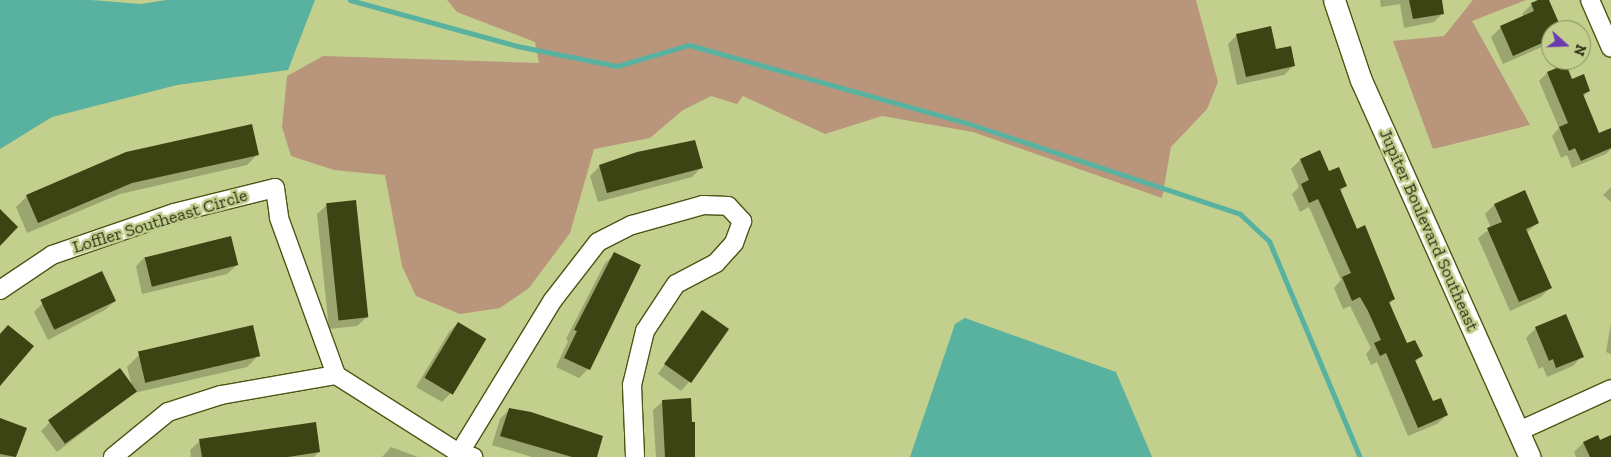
<!DOCTYPE html>
<style>
body{margin:0}
#map{position:relative;width:1611px;height:457px;overflow:hidden;background:#c2cf8d;font-family:"Zilla Slab",serif}
div>[style]{position:absolute}
[style*='--x']{left:calc(var(--x)*1px);top:calc(var(--y)*1px);width:calc(var(--w)*1px);rotate:calc(var(--a)*1deg)}
.green>*{inset:0;background:#b9957c}
.water>*{inset:0;background:#58b29f}
.shadow>*{inset:0;background:#0003}
.stream>*{height:5px;margin:-2.5px;padding:0 2.5px;transform-origin:2.5px;border-radius:2.5px;background:#58b29f}
.building>*{inset:0;background:#3c4413;transform-origin:0 0}
.roads{filter:drop-shadow(1px 0 #4c5614) drop-shadow(-1px 0 #4c5614) drop-shadow(0 1px #4c5614) drop-shadow(0 -1px #4c5614)}
.minor>*{height:18px;margin:-9px;padding:0 9px;transform-origin:9px;border-radius:9px;background:#fff}
.tertiary>*{height:21px;margin:-10.5px;padding:0 10.5px;transform-origin:10.5px;border-radius:10.5px;background:#fff}
span{translate:-50% -50%;white-space:nowrap;text-align:center;line-height:1.15;-webkit-text-stroke:5px #c2cf8d;paint-order:stroke}
.street-label{font-size:18px;color:#2c3116}
.north{position:absolute;left:1541px;top:20px;width:50px;height:50px;box-sizing:border-box;background:#c2cf8d;border:1px solid #86905d;border-radius:50%;rotate:110deg;font-size:14px;font-weight:700;line-height:20px;text-align:center;color:#2c3116}
.north::after{content:'';display:block;margin:auto;width:18px;height:22px;background:#6b3bb2;clip-path:polygon(50% 0,100% 100%,50% 72%,0 100%)}
</style>
<div id="map">
<div class="green">
<div style="clip-path:polygon(447px 0,1196px 0,1218px 82px,1207px 109px,1171px 147px,1162px 198px,973px 132px,882px 116px,825px 134px,743px 96px,737px 104px,711px 96px,683px 110px,650px 138px,594px 149px,570px 233px,529px 288px,500px 308px,460px 314px,416px 296px,402px 266px,385px 175px,334px 170px,291px 156px,282px 127px,287px 76px,323px 56px,539px 63px,535px 42px,457px 12px)"></div>
<div style="clip-path:polygon(1473px 0,1526px 0,1472px 21px,1530px 125px,1433px 149px,1393px 41px,1444px 36px)"></div>
</div>
<div class="water">
<div style="clip-path:polygon(0 0,91px 0,141px 4px,166px 0,315px 0,288px 70px,177px 85px,52px 117px,0 149px)"></div>
<div style="clip-path:polygon(965px 318px,1116px 372px,1152px 457px,910px 457px,955px 324px)"></div>
</div>
<div class="shadow">
<div style="clip-path:polygon(1380px 0,1441px 0,1443px 13px,1434px 22px,1404px 28px,1400px 4px,1381px 7px)"></div>
<div style="clip-path:polygon(1541px 0,1547px 0,1560px 30px,1551px 30px,1551px 43px,1503px 64px,1491px 37px,1501px 27px,1524px 17px,1522px 14px,1532px 4px)"></div>
<div style="clip-path:polygon(1237px 35px,1294px 65px,1284px 75px,1237px 85px,1228px 44px)"></div>
<div style="clip-path:polygon(1547px 73px,1589px 91px,1583px 97px,1599px 134px,1611px 139px,1611px 149px,1606px 154px,1572px 168px,1567px 155px,1561px 158px,1552px 136px,1559px 128px,1539px 81px)"></div>
<div style="clip-path:polygon(1319px 152px,1328px 173px,1346px 186px,1339px 192px,1356px 231px,1394px 299px,1389px 304px,1407px 345px,1421px 356px,1415px 362px,1432px 403px,1447px 415px,1437px 424px,1408px 436px,1377px 362px,1371px 365px,1366px 354px,1371px 348px,1350px 306px,1343px 309px,1334px 288px,1341px 280px,1309px 207px,1300px 212px,1292px 194px,1299px 187px,1291px 169px,1300px 160px)"></div>
<div style="clip-path:polygon(258px 154px,247px 165px,120px 194px,27px 233px,16px 207px,27px 196px)"></div>
<div style="clip-path:polygon(600px 166px,701px 168px,692px 177px,598px 202px,590px 176px)"></div>
<div style="clip-path:polygon(1611px 187px,1611px 202px,1603px 195px)"></div>
<div style="clip-path:polygon(1524px 191px,1538px 223px,1526px 233px,1550px 288px,1541px 297px,1510px 311px,1478px 238px,1491px 228px,1485px 214px,1494px 205px)"></div>
<div style="clip-path:polygon(327px 205px,367px 317px,357px 326px,329px 329px,317px 214px)"></div>
<div style="clip-path:polygon(615px 254px,588px 369px,579px 378px,556px 367px,568px 341px,566px 339px,605px 263px)"></div>
<div style="clip-path:polygon(145px 257px,237px 265px,227px 274px,142px 294px,136px 266px)"></div>
<div style="clip-path:polygon(115px 301px,105px 310px,48px 340px,34px 312px,43px 303px)"></div>
<div style="clip-path:polygon(702px 312px,690px 381px,681px 391px,658px 374px)"></div>
<div style="clip-path:polygon(458px 323px,451px 393px,442px 402px,416px 387px,449px 332px)"></div>
<div style="clip-path:polygon(1611px 323px,1611px 354px,1606px 352px)"></div>
<div style="clip-path:polygon(1536px 328px,1582px 356px,1573px 366px,1547px 377px,1543px 367px,1539px 369px,1526px 338px)"></div>
<div style="clip-path:polygon(139px 355px,259px 355px,247px 367px,134px 393px,57px 452px,41px 431px,50px 422px,132px 386px,127px 367px)"></div>
<div style="clip-path:polygon(663px 401px,695px 457px,656px 457px,653px 410px)"></div>
<div style="clip-path:polygon(509px 410px,595px 457px,532px 457px,492px 445px,500px 419px)"></div>
<div style="clip-path:polygon(0 419px,25px 429px,15px 457px,0 457px)"></div>
<div style="clip-path:polygon(1598px 436px,1600px 441px,1611px 436px,1611px 457px,1576px 457px,1574px 452px,1583px 443px)"></div>
<div style="clip-path:polygon(200px 441px,319px 452px,314px 457px,191px 457px,190px 450px)"></div>
<div style="clip-path:polygon(391px 447px,418px 457px,382px 457px)"></div>
</div>
<div class="stream">
<div style="--x:350;--y:0;--w:173;--a:15.4"></div>
<div style="--x:517;--y:46;--w:102;--a:11.3"></div>
<div style="--x:617;--y:66;--w:75;--a:-16.3"></div>
<div style="--x:689;--y:45;--w:289;--a:15.7"></div>
<div style="--x:967;--y:123;--w:288;--a:18.4"></div>
<div style="--x:1240;--y:214;--w:40;--a:43"></div>
<div style="--x:1269;--y:241;--w:234;--a:67.2"></div>
</div>
<div class="building">
<div style="clip-path:polygon(1409px 0,1442px 0,1444px 14px,1413px 19px)"></div>
<div style="clip-path:polygon(1538px 0,1549px 0,1562px 30px,1551px 30px,1551px 39px,1513px 56px,1500px 26px,1534px 11px,1531px 3px)"></div>
<div style="clip-path:polygon(1271px 26px,1276px 49px,1291px 46px,1295px 66px,1246px 77px,1236px 34px)"></div>
<div style="clip-path:polygon(1566px 64px,1572px 79px,1584px 74px,1590px 91px,1583px 94px,1599px 133px,1611px 128px,1611px 148px,1581px 161px,1575px 148px,1569px 151px,1559px 127px,1568px 123px,1547px 72px)"></div>
<div style="clip-path:polygon(252px 124px,259px 155px,132px 183px,38px 223px,26px 195px,126px 152px)"></div>
<div style="clip-path:polygon(695px 140px,703px 168px,607px 193px,599px 165px,637px 152px)"></div>
<div style="clip-path:polygon(1320px 150px,1329px 171px,1339px 167px,1347px 186px,1340px 189px,1357px 229px,1365px 225px,1395px 299px,1389px 302px,1407px 343px,1415px 340px,1423px 356px,1415px 360px,1433px 401px,1441px 398px,1448px 415px,1418px 428px,1386px 353px,1380px 356px,1374px 343px,1381px 340px,1368px 311px,1360px 297px,1352px 301px,1342px 277px,1351px 273px,1318px 199px,1309px 203px,1301px 184px,1309px 180px,1300px 159px)"></div>
<div style="clip-path:polygon(1525px 190px,1539px 223px,1526px 229px,1552px 288px,1519px 302px,1487px 228px,1502px 222px,1494px 204px)"></div>
<div style="left:356px;top:200px;width:118px;height:30px;rotate:84deg"></div>
<div style="clip-path:polygon(0 209px,18px 227px,0 246px)"></div>
<div style="left:231px;top:236px;width:30px;height:89px;rotate:76deg"></div>
<div style="clip-path:polygon(614px 252px,641px 265px,590px 370px,564px 358px,577px 331px,574px 330px)"></div>
<div style="left:102px;top:271px;width:33px;height:68px;rotate:65deg"></div>
<div style="left:702px;top:310px;width:33px;height:66px;rotate:35deg"></div>
<div style="clip-path:polygon(1566px 314px,1584px 357px,1556px 368px,1553px 359px,1549px 361px,1535px 327px)"></div>
<div style="left:458px;top:322px;width:33px;height:65px;rotate:31deg"></div>
<div style="clip-path:polygon(8px 325px,34px 346px,0 386px,0 334px)"></div>
<div style="left:253px;top:325px;width:32px;height:118px;rotate:77deg"></div>
<div style="left:120px;top:368px;width:29px;height:89px;rotate:54deg"></div>
<div style="clip-path:polygon(691px 398px,692px 422px,695px 422px,695px 457px,665px 457px,662px 400px)"></div>
<div style="clip-path:polygon(509px 408px,531px 412px,603px 436px,597px 457px,572px 457px,500px 436px)"></div>
<div style="clip-path:polygon(0 418px,27px 428px,16px 457px,0 454px)"></div>
<div style="clip-path:polygon(316px 422px,320px 452px,288px 457px,202px 457px,199px 439px)"></div>
<div style="clip-path:polygon(1598px 435px,1600px 440px,1611px 435px,1611px 457px,1590px 457px,1583px 442px)"></div>
</div>
<div class="roads">
<div class="minor">
<div style="--x:1590;--y:0;--w:52;--a:66.4"></div>
<div style="--x:0;--y:290;--w:63;--a:-33.9"></div>
<div style="--x:52;--y:255;--w:129;--a:-19"></div>
<div style="--x:174;--y:213;--w:104;--a:-13.9"></div>
<div style="--x:275;--y:188;--w:30;--a:82"></div>
<div style="--x:279;--y:218;--w:167;--a:70"></div>
<div style="--x:336;--y:375;--w:146;--a:32.4"></div>
<div style="--x:459;--y:453;--w:15;--a:16"></div>
<div style="--x:1519;--y:431;--w:101;--a:-24.5"></div>
<div style="--x:113;--y:457;--w:71;--a:-39.3"></div>
<div style="--x:168;--y:412;--w:56;--a:-17.8"></div>
<div style="--x:221;--y:395;--w:117;--a:-9.9"></div>
<div style="--x:457;--y:457;--w:184;--a:-58.6"></div>
<div style="--x:553;--y:300;--w:73;--a:-52.2"></div>
<div style="--x:598;--y:242;--w:38;--a:-27"></div>
<div style="--x:632;--y:225;--w:74;--a:-15.7"></div>
<div style="--x:703;--y:205;--w:25;--a:2"></div>
<div style="--x:728;--y:206;--w:21;--a:47"></div>
<div style="--x:742;--y:221;--w:23;--a:110"></div>
<div style="--x:734;--y:243;--w:27;--a:132"></div>
<div style="--x:716;--y:263;--w:45;--a:152.3"></div>
<div style="--x:676;--y:284;--w:56;--a:123.4"></div>
<div style="--x:645;--y:331;--w:56;--a:103.5"></div>
<div style="--x:632;--y:385;--w:72;--a:87.6"></div>
</div>
<div class="tertiary">
<div style="--x:1334;--y:0;--w:84;--a:71.4"></div>
<div style="--x:1361;--y:80;--w:413;--a:65.9"></div>
</div>
</div>
<div class="street-label">
<span style="left:160px;top:221px;rotate:-17deg">Loffler Southeast Circle</span>
<span style="left:1429px;top:230px;rotate:66deg">Jupiter Boulevard Southeast</span>
</div>
<div class="north">N</div>
</div>
